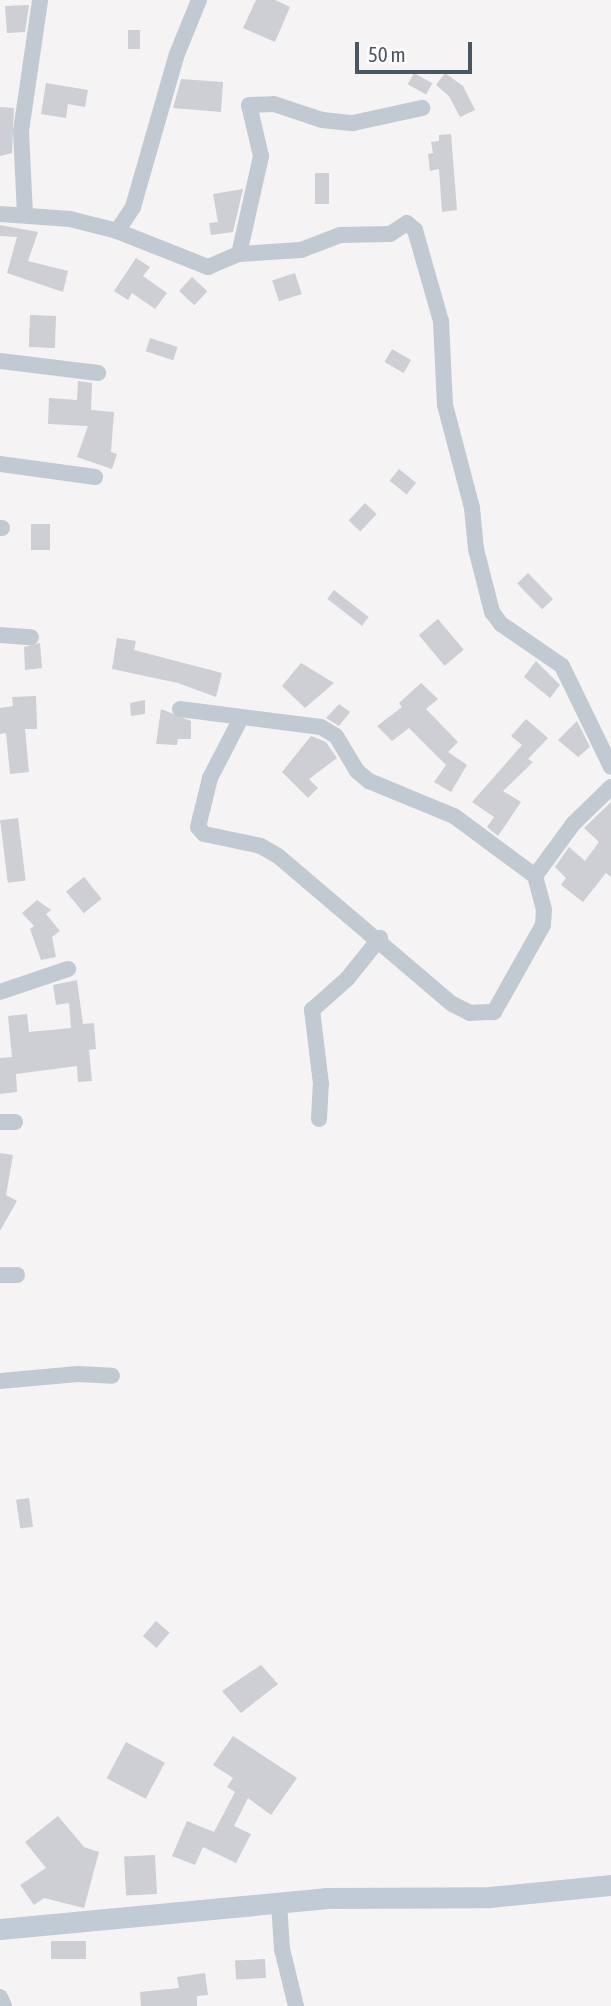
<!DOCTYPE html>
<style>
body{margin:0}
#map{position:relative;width:611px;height:2006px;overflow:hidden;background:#f5f3f3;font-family:"Asap Condensed",sans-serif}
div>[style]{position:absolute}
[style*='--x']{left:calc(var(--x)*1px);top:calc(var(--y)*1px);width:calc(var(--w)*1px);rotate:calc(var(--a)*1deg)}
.building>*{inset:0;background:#cdcfd5;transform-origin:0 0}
.street>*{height:16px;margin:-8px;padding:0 8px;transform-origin:8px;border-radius:8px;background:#c1cad2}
.secondary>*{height:21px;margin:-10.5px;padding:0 10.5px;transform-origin:10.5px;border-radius:10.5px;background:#c1cbd6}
span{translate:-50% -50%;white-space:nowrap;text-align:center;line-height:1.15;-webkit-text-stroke:7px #fff;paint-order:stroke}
.scale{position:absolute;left:355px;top:42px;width:117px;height:32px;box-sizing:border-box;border:4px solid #4a5661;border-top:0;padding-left:9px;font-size:21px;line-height:24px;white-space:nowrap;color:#4a5661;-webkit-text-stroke:5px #fff;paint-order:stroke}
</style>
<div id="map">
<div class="building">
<div style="clip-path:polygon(256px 0,275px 0,290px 7px,275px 42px,243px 28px)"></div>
<div style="clip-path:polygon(29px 5px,25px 32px,7px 33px,5px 6px)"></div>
<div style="left:128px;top:30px;width:12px;height:19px"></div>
<div style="left:414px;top:73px;width:21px;height:13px;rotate:29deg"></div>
<div style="clip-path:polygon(445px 73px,463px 86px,475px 110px,460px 117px,449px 96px,436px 85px)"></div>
<div style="clip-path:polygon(181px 79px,223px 82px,221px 112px,173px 108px)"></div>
<div style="clip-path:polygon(46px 83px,88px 90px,85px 107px,68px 104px,66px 118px,41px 114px)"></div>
<div style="clip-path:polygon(0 107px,14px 108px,12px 153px,0 156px)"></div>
<div style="clip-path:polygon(451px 134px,457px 210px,442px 212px,439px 169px,430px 171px,428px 154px,433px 153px,431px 142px,439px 141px,439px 135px)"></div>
<div style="left:315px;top:173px;width:14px;height:31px"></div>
<div style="clip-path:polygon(243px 189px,233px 232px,211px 235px,209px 223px,218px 222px,213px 194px)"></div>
<div style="clip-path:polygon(0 225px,38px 232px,28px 261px,68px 271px,63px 292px,7px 273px,17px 237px,0 236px)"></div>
<div style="clip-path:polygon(136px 258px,150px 267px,143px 276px,167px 293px,155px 309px,132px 293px,128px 300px,114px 291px)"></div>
<div style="left:295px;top:273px;width:22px;height:24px;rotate:72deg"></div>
<div style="left:192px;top:277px;width:21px;height:19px;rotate:43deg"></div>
<div style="left:30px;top:315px;width:26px;height:32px;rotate:2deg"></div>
<div style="left:150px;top:338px;width:29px;height:14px;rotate:18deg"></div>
<div style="left:392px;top:349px;width:22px;height:15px;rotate:30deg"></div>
<div style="clip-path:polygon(78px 381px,92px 383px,91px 410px,114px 412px,111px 452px,117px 454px,112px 469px,77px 457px,88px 426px,48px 424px,49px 398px,77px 400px)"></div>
<div style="left:399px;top:469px;width:22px;height:15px;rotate:39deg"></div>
<div style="left:365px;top:503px;width:16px;height:24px;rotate:43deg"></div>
<div style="left:31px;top:524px;width:19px;height:26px"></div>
<div style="left:528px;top:573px;width:36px;height:15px;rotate:46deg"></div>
<div style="left:334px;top:590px;width:44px;height:11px;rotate:38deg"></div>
<div style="left:438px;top:619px;width:40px;height:25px;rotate:50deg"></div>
<div style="clip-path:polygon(117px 638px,136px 641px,134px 650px,222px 673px,216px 697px,178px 683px,112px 669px)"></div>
<div style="clip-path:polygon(40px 643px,42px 668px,25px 670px,24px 647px)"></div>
<div style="clip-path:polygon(536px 661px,560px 685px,550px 698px,524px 677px)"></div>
<div style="clip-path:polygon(301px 663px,334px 683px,305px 708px,282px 686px)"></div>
<div style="clip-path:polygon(421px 683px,438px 699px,426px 709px,458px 742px,448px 752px,467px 765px,451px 792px,434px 782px,446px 765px,409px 728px,392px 741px,377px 726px,402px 707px,399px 703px)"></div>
<div style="clip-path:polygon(36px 696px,37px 729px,25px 729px,29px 772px,10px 774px,6px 733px,0 734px,0 708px,13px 706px,12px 697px)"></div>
<div style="clip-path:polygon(145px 700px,145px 714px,131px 716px,130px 703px)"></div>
<div style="clip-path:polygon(339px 704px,350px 712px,339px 726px,326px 718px)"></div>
<div style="clip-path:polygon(161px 709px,191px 721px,191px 739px,178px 739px,177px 745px,156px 744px)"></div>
<div style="clip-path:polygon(526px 719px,548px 738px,528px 759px,533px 762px,503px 791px,521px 802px,498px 836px,487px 827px,494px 817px,472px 802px,522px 745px,511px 736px)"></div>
<div style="clip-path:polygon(577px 721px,590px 747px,578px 757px,558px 740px)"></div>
<div style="clip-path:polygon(311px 736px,326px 742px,337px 758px,309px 779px,318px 788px,308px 798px,282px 772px)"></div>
<div style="clip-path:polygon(611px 802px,611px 877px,606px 873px,583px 902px,561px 885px,566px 878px,555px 867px,569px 847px,585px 861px,599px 842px,584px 828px)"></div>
<div style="left:18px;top:818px;width:63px;height:18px;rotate:83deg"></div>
<div style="left:84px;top:877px;width:28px;height:23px;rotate:51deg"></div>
<div style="clip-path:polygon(37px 900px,51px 910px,46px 914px,60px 931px,52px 937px,56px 957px,41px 960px,30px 929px,34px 926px,22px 913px)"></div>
<div style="clip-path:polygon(77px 980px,83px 1024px,94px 1023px,96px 1049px,89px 1050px,92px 1081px,78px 1082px,77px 1066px,16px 1074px,17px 1092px,0 1094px,0 1058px,12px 1057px,8px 1016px,27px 1014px,29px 1032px,71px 1028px,69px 1003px,56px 1005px,53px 985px)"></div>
<div style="clip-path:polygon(0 1153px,13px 1155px,6px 1195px,17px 1201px,0 1231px)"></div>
<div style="left:29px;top:1498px;width:29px;height:13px;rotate:82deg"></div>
<div style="left:156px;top:1621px;width:18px;height:20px;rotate:41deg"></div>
<div style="clip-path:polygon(261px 1665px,278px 1684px,241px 1713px,222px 1691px)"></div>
<div style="clip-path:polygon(233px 1736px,297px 1778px,271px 1815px,248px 1798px,234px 1826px,251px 1834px,236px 1863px,203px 1847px,195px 1865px,172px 1856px,187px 1821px,214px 1832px,235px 1792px,227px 1787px,233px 1778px,213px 1765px)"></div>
<div style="left:126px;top:1742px;width:44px;height:41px;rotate:28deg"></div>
<div style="clip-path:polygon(58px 1816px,84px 1847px,99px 1852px,84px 1908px,44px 1898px,34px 1905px,20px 1885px,46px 1868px,25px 1842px)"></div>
<div style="left:155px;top:1855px;width:39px;height:31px;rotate:87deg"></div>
<div style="left:51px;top:1941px;width:35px;height:18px"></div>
<div style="left:265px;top:1959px;width:19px;height:30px;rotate:87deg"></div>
<div style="clip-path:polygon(205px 1973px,208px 1995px,197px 1996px,197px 2006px,141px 2006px,140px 1992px,179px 1988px,177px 1977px)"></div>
</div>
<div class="street">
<div style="--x:0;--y:214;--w:70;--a:4.1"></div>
<div style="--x:70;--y:219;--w:49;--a:14.3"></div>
<div style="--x:117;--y:231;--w:98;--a:21.6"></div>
<div style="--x:208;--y:267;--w:34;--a:-23"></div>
<div style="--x:239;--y:254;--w:62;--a:-3.7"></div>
<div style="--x:301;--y:250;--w:42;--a:-21"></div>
<div style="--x:340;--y:235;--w:50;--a:-1.1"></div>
<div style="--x:390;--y:234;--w:20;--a:-33"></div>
<div style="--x:407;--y:223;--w:11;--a:41"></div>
<div style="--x:415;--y:230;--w:95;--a:74.1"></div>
<div style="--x:441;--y:321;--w:84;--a:87.3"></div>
<div style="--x:445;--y:405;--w:106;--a:75.3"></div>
<div style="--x:472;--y:508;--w:41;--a:84.4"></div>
<div style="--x:476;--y:549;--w:65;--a:75.7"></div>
<div style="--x:492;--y:612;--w:15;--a:53"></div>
<div style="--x:501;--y:624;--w:74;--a:34.5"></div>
<div style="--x:562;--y:666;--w:112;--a:64.1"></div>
<div style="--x:25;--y:215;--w:84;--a:-92.7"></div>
<div style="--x:21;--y:131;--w:132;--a:-81.7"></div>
<div style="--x:117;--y:231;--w:29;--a:-56"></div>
<div style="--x:133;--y:207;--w:159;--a:-74"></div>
<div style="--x:177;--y:54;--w:58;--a:-67.8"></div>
<div style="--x:239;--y:254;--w:100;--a:-77.3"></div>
<div style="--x:261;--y:156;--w:52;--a:-103.2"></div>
<div style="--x:249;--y:105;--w:25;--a:-2"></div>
<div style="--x:274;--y:104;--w:51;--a:18.4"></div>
<div style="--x:322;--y:120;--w:31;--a:6"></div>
<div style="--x:353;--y:123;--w:71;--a:-12.3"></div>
<div style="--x:0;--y:361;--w:99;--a:7"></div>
<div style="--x:0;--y:464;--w:96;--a:7.8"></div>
<div style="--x:0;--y:528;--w:2;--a:0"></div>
<div style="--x:0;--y:635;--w:31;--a:4"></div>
<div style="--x:180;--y:709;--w:142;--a:7.3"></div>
<div style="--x:321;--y:727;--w:17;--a:31"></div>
<div style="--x:336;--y:736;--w:41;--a:59"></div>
<div style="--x:357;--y:771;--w:16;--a:40"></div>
<div style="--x:369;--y:781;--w:92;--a:22.4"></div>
<div style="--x:454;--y:816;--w:101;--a:36.5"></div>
<div style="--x:535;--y:876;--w:35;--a:75"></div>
<div style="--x:544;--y:910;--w:15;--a:94"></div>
<div style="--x:543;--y:925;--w:100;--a:119.4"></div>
<div style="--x:494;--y:1012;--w:24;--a:178"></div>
<div style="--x:470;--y:1013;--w:20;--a:-153"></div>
<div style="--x:452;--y:1004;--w:228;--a:-139.6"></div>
<div style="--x:278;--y:856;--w:20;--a:-150"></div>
<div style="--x:261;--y:846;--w:58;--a:-168.1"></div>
<div style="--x:204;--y:834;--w:9;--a:-131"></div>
<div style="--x:198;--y:827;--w:50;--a:-76.2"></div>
<div style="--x:210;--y:778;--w:68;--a:-62.7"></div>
<div style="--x:535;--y:876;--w:64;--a:-53.8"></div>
<div style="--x:573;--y:824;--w:53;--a:-44.2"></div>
<div style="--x:0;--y:992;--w:72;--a:-18.7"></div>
<div style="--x:319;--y:1119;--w:35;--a:-87"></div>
<div style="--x:321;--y:1084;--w:75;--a:-96.9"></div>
<div style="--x:312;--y:1010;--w:47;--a:-41.5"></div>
<div style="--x:347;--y:979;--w:53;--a:-51.2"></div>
<div style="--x:0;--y:1122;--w:15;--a:0"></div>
<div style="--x:0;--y:1275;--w:17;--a:0"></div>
<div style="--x:0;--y:1381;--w:78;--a:-5.1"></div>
<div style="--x:78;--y:1374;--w:34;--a:3"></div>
<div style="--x:279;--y:1903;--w:46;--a:86.3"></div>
<div style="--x:282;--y:1949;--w:59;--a:76.2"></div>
<div style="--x:0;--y:1997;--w:10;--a:66"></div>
</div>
<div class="secondary">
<div style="--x:0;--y:1929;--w:327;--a:-5.4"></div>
<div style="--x:326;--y:1898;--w:164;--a:-0.3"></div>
<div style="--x:490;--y:1897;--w:122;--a:-5.7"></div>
</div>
<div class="scale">50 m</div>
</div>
